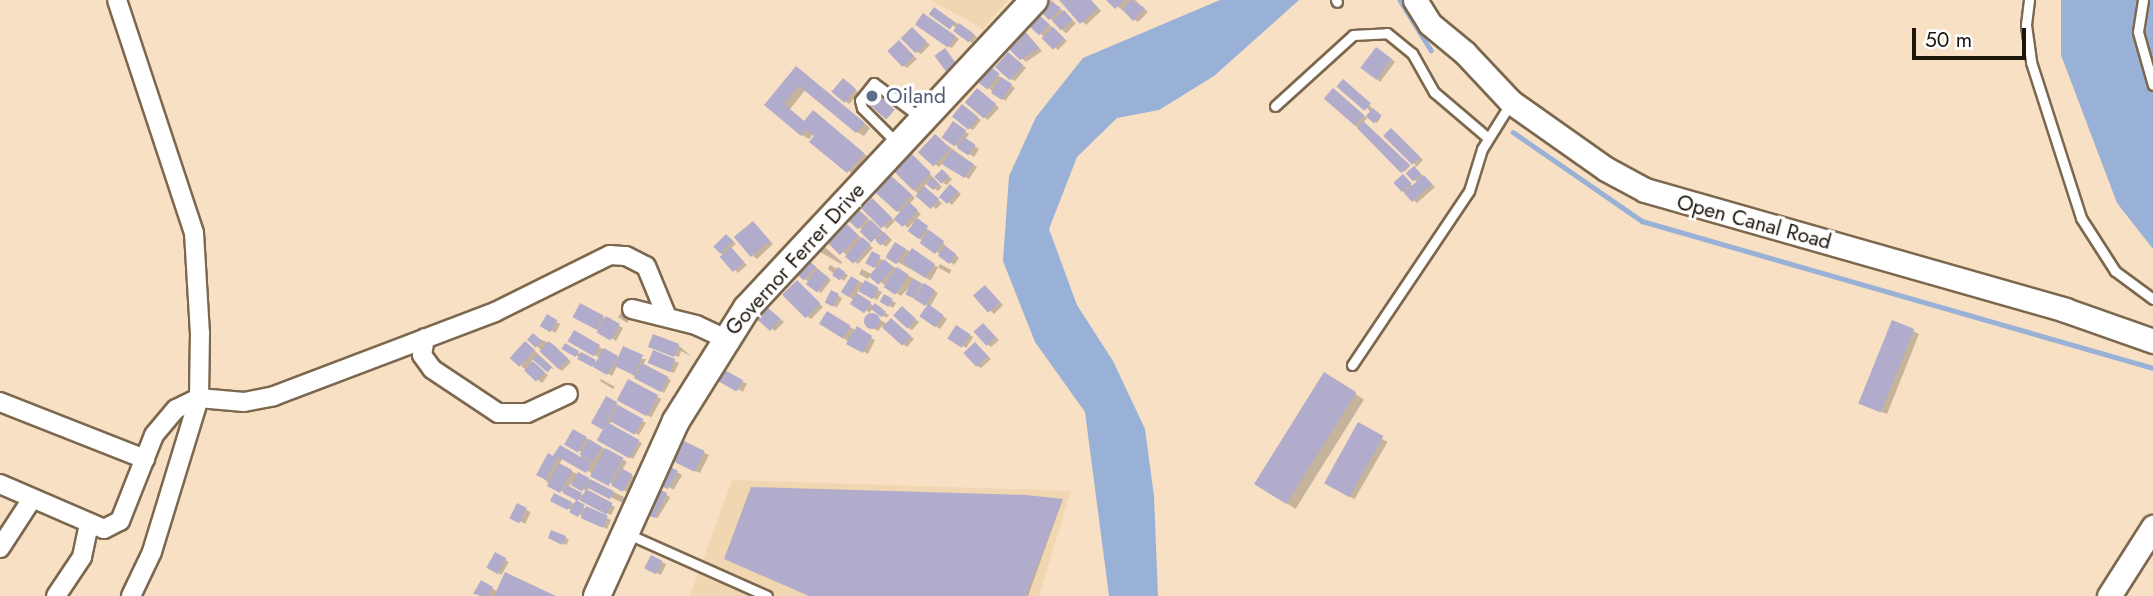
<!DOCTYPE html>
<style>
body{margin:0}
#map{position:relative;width:2153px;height:596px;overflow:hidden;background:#f7e0c3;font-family:Jost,sans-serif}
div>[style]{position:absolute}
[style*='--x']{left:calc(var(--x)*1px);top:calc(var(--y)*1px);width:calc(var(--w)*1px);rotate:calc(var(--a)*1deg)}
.built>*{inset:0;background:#f1d6b2}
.water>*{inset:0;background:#9ab1d7}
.shadow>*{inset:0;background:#0003;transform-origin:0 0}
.stream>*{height:4.5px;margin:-2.25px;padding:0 2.25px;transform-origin:2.25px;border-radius:2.25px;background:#9ab1d7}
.building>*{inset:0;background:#b1accc;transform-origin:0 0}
.round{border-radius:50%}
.roads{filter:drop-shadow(2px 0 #7c684e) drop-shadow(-2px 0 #7c684e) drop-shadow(0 2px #7c684e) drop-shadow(0 -2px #7c684e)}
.service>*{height:9px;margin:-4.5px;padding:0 4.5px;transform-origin:4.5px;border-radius:4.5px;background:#fff}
.minor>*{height:18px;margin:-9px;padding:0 9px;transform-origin:9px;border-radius:9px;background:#fff}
.tertiary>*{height:23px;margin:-11.5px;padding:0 11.5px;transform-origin:11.5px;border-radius:11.5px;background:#fff}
.secondary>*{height:26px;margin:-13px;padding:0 13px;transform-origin:13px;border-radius:13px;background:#fff}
.dots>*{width:19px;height:19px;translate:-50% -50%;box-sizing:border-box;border:4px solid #fff;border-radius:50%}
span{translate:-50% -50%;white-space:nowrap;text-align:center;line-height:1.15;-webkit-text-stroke:6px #fff;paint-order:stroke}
.service-label{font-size:21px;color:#4e5e75}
.left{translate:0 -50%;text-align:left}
.street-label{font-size:21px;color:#1d150a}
.scale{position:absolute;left:1912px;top:28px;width:114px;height:32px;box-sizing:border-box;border:4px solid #1d150a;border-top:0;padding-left:9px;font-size:21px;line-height:24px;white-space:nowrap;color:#1d150a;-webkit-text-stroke:5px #fff;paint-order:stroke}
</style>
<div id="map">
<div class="built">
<div style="clip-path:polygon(930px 0,1008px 0,983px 29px)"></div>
<div style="clip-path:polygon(732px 480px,1071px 491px,1039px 596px,690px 596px)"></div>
</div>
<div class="water">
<div style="clip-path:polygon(1220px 0,1299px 0,1214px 76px,1159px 110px,1117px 118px,1077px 157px,1049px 229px,1077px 305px,1113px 361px,1145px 429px,1154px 496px,1158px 596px,1109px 596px,1085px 412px,1035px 342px,1003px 261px,1009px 176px,1036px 117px,1083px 58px)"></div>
<div style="clip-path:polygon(2061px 0,2153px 0,2153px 249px,2117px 203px,2061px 55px)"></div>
</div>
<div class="shadow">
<div style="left:1051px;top:0;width:34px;height:14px;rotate:43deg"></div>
<div style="clip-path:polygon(1061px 0,1091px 0,1101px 11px,1086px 25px)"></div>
<div style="clip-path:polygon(1109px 0,1135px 0,1148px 12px,1138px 22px)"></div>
<div style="clip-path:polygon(938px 11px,964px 28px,977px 37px,972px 43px,968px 40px)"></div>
<div style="clip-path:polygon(928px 17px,959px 39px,952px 48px,948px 46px)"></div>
<div style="clip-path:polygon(1041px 17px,1067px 41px,1058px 50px,1029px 23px)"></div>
<div style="clip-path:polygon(916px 32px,930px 45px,921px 54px,917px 52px)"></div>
<div style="clip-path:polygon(1025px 32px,1042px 51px,1026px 62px,1012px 49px)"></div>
<div style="clip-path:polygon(899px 42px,917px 59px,907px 68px,903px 65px)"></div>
<div style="clip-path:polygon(1381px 51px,1395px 62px,1380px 82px,1363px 68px)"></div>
<div style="clip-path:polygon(1013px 57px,1026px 68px,1015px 81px,1011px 79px)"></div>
<div style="left:991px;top:70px;width:30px;height:16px;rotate:37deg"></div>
<div style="clip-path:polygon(803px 72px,870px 128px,864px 136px,857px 132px,806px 89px,790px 109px,805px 122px,814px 112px,820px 116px,867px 156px,852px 174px,813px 134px,809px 139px,802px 135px,766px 105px)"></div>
<div style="clip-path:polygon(848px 83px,859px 93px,849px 104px,834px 92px)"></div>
<div style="clip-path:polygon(1348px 84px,1381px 117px,1377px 123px,1369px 116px,1363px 123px,1410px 166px,1404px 172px,1327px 99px,1338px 93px,1367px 118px,1371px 113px)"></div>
<div style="clip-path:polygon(981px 92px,999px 108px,988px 120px,984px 117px)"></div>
<div style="clip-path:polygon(966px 109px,981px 120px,973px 130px,969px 128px)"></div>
<div style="clip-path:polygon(954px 124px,969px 134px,965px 140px,979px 149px,974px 157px,956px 145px)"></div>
<div style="clip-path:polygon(1395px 132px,1423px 160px,1415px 168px,1435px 187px,1417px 203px,1403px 191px,1404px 177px,1413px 187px,1418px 183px,1408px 173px,1416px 166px)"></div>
<div style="clip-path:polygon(939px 139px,977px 167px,969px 179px,943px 163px,939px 167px,921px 153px)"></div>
<div style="clip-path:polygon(915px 158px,942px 187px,938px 191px,927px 183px,923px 188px,942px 203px,936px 209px,914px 190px)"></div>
<div style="clip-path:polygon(942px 171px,952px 179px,947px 185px,942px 182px)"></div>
<div style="clip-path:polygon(893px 178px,915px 198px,909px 204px,921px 214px,916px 219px,959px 258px,954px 265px,910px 231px,913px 222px,908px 228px,897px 219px,887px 229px,864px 208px,876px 202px,895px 221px,902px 213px,897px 211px)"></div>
<div style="clip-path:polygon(955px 189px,961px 194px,952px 205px,948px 202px)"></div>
<div style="clip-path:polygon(864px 215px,892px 240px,886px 247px,859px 227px)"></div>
<div style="clip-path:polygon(757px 226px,773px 244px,757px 259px,753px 256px)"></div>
<div style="clip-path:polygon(851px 229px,873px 248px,858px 264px,832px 243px)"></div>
<div style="clip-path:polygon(730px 238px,736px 244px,730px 249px,747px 265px,738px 273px,720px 252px)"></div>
<div style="clip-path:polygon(820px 243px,842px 262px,841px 264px,815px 249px)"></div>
<div style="left:896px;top:244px;width:48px;height:15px;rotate:29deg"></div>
<div style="clip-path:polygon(872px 254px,938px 293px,930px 307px,947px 319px,940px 329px,922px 316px,929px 306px,906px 294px,909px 287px,901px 296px,870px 275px,868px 279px,859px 274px,862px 269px,873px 275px,878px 269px,867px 263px)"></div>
<div style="clip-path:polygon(811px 263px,831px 280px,821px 293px,805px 279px)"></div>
<div style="left:940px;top:264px;width:13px;height:4px;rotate:29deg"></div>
<div style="clip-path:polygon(830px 265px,848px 275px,844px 281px,828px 269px)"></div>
<div style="clip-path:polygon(852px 278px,882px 292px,877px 300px,859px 289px,856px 295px,889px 315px,886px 318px,873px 308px,869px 313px,889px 325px,895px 323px,914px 339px,907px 347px,882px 326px,878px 331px,864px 323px,871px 314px,842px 291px)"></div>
<div style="clip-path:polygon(797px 282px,823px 307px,811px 319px,807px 316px)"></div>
<div style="clip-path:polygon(989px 290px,1003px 305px,994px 314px,975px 296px)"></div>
<div style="left:832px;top:292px;width:12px;height:11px;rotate:31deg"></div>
<div style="clip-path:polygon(885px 297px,896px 303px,893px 308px,882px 301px)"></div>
<div style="clip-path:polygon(581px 305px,623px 328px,616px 341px,575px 316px)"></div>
<div style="clip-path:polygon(903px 308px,919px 322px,912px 330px,907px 327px)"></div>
<div style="clip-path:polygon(623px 310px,632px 317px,627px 323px,618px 317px)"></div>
<div style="clip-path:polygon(771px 311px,784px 322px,775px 331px,759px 318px)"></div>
<div style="left:547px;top:317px;width:15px;height:10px;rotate:28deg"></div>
<div style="clip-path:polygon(842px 323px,875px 340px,868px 354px,821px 324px)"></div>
<div style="clip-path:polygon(983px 325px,999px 340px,991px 347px,987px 344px)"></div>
<div style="left:957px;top:327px;width:19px;height:13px;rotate:32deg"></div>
<div style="clip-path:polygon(1913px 331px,1919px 334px,1887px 414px,1866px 406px)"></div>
<div style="clip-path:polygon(574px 332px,620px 359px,646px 359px,643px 365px,671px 380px,664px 393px,617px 366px,612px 376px,563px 348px,565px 345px,597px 363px,600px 358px,570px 341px)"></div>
<div style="clip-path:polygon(537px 338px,554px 345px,571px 362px,562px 371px,558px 368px,537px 346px)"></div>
<div style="clip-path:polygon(678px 345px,691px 356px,681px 351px,679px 357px,654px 348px)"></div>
<div style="clip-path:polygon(530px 346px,555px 370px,534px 358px,531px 362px,548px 375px,542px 383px,521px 366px)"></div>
<div style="clip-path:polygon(979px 347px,991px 359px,981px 368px,977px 366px)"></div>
<div style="clip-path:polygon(654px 352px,679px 363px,674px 373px,654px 365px)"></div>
<div style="left:722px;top:371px;width:28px;height:9px;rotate:27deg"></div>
<div style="left:1325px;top:375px;width:46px;height:129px;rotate:32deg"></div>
<div style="clip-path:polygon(601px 379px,615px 387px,613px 389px,600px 381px)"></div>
<div style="left:629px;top:381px;width:37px;height:21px;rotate:29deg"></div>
<div style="clip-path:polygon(607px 398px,646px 423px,639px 435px,612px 421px,609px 425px,642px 443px,633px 459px,599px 440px,606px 429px,594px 422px)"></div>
<div style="left:1358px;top:425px;width:34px;height:66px;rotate:30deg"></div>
<div style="clip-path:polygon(evenodd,574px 431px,627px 462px,622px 470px,636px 478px,627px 492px,563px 458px,559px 465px,626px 498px,623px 503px,589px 487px,587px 491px,615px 507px,611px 515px,553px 487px,538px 474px,560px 447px,580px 458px,583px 453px,567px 444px,574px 431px,571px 483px,587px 491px,584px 496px,568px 488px,571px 483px)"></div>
<div style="clip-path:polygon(683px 442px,709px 455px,700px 473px,678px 463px)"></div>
<div style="left:670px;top:468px;width:14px;height:17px;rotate:30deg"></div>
<div style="left:660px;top:491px;width:12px;height:25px;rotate:31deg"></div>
<div style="clip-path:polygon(555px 495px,611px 520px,607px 529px,552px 500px)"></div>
<div style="clip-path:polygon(1062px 501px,1028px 596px,813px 596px)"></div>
<div style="left:518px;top:506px;width:14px;height:13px;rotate:25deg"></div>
<div style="clip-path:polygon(550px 537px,565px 537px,569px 540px,566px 545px)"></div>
<div style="left:495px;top:554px;width:16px;height:15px;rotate:30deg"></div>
<div style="left:652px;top:557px;width:16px;height:12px;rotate:27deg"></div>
<div style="clip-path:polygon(482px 582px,498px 592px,552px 596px,480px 596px,475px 593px)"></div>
</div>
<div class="stream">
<div style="--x:1400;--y:0;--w:59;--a:58.2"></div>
<div style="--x:1513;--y:132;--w:157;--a:34.6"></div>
<div style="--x:1642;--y:221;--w:532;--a:16.05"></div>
</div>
<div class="building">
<div style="clip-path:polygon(1049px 0,1061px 8px,1049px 20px,1039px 10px)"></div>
<div style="clip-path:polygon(1059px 0,1091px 0,1098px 8px,1080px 24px)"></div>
<div style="clip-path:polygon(1106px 0,1124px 0,1115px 9px)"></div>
<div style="clip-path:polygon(1131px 0,1145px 8px,1133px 21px,1122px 9px)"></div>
<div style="left:934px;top:7px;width:26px;height:9px;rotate:36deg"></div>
<div style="left:1064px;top:10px;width:13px;height:16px;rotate:48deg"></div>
<div style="left:1036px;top:12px;width:18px;height:15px;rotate:43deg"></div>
<div style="left:923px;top:13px;width:40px;height:14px;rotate:35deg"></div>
<div style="left:959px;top:23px;width:19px;height:10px;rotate:36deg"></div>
<div style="left:912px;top:27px;width:21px;height:16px;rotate:45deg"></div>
<div style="left:1053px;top:27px;width:16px;height:16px;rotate:45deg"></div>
<div style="clip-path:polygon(1024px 30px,1039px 48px,1020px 60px,1009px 49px,1018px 41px,1025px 48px,1016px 37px)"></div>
<div style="left:899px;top:40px;width:22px;height:16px;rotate:47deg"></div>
<div style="left:1376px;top:47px;width:20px;height:26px;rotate:37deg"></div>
<div style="left:945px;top:48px;width:24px;height:13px;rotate:54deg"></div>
<div style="left:1008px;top:52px;width:20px;height:20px;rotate:41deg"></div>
<div style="clip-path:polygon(796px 66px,865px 123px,856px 133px,799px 86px,784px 104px,804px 121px,813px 110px,864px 153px,847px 173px,809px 142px,814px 136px,806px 130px,801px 136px,764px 105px)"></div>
<div style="left:991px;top:67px;width:11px;height:20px;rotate:38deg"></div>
<div style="left:1001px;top:77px;width:13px;height:19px;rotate:32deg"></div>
<div style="left:843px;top:78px;width:17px;height:18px;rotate:40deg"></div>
<div style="left:1343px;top:79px;width:37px;height:10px;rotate:41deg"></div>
<div style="left:977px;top:88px;width:25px;height:19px;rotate:40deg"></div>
<div style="left:1333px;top:88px;width:41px;height:14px;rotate:41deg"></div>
<div style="left:874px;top:91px;width:28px;height:13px;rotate:42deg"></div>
<div style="left:962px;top:104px;width:21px;height:16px;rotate:39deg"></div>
<div style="left:1373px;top:108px;width:11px;height:11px;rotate:41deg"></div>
<div style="left:953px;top:121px;width:16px;height:20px;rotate:35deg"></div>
<div style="clip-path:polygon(1363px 121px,1410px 165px,1401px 173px,1357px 128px)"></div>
<div style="left:1391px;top:128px;width:41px;height:11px;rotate:45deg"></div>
<div style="left:935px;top:134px;width:21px;height:25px;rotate:43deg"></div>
<div style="left:964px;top:137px;width:14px;height:13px;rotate:34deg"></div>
<div style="left:951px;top:150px;width:26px;height:17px;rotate:31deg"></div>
<div style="left:911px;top:153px;width:28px;height:25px;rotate:45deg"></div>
<div style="left:1414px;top:166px;width:11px;height:11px;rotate:49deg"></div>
<div style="left:942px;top:169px;width:10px;height:11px;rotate:45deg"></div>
<div style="left:889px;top:174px;width:31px;height:23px;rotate:42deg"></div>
<div style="left:1403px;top:174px;width:13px;height:13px;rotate:48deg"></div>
<div style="left:1424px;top:175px;width:12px;height:27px;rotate:48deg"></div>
<div style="clip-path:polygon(932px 177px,939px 184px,933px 190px,926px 184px)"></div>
<div style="left:950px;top:184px;width:11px;height:17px;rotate:41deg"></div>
<div style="left:924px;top:186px;width:20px;height:13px;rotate:41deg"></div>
<div style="left:872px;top:198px;width:28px;height:15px;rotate:45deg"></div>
<div style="left:909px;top:202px;width:12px;height:23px;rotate:42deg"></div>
<div style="left:859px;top:210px;width:12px;height:15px;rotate:42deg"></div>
<div style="left:917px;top:218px;width:14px;height:16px;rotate:36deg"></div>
<div style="left:871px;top:220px;width:16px;height:16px;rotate:45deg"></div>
<div style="left:753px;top:221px;width:26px;height:25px;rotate:50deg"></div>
<div style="left:847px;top:224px;width:17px;height:27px;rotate:45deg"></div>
<div style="left:929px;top:230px;width:19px;height:16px;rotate:36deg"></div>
<div style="left:884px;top:232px;width:7px;height:12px;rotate:45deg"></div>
<div style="left:726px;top:234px;width:10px;height:18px;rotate:45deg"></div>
<div style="left:862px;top:237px;width:11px;height:26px;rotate:41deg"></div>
<div style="left:895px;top:242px;width:13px;height:18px;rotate:32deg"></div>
<div style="left:945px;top:246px;width:14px;height:12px;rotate:36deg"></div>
<div style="left:731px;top:247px;width:20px;height:15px;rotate:49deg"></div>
<div style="left:912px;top:248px;width:28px;height:17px;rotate:35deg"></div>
<div style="left:872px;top:251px;width:10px;height:14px;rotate:29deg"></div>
<div style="left:807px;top:259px;width:12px;height:18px;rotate:42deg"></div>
<div style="left:884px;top:259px;width:13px;height:23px;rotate:42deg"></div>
<div style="left:838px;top:267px;width:9px;height:10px;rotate:36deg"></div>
<div style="left:897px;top:267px;width:14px;height:24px;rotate:34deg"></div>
<div style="left:817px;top:269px;width:14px;height:19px;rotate:36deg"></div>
<div style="left:851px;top:276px;width:9px;height:19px;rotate:32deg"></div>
<div style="left:913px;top:279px;width:9px;height:17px;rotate:27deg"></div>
<div style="left:797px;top:280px;width:33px;height:21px;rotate:45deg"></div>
<div style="left:865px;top:280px;width:16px;height:13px;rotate:30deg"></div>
<div style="left:924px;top:283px;width:13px;height:19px;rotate:32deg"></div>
<div style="left:985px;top:285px;width:23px;height:16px;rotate:49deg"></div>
<div style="left:831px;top:290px;width:9px;height:14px;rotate:27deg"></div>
<div style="left:857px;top:293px;width:17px;height:13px;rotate:33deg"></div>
<div style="left:884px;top:294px;width:10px;height:9px;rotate:29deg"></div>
<div style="left:580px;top:303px;width:27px;height:16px;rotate:28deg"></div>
<div style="left:875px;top:303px;width:14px;height:7px;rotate:39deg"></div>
<div style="left:928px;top:304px;width:19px;height:15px;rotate:35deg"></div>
<div style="left:902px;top:306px;width:19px;height:13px;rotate:43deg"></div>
<div style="left:767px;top:307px;width:18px;height:16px;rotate:41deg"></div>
<div style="left:827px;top:311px;width:28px;height:15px;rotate:32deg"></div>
<div class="round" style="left:864px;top:313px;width:16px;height:16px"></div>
<div style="left:547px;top:314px;width:12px;height:14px;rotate:31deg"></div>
<div style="left:606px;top:316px;width:16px;height:19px;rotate:30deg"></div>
<div style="left:891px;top:318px;width:27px;height:13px;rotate:42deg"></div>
<div style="left:1892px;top:320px;width:24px;height:90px;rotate:22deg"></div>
<div style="left:983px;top:323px;width:19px;height:13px;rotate:47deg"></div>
<div style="left:956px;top:325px;width:17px;height:16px;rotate:33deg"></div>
<div style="clip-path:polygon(857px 326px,872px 336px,863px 353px,846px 344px)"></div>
<div style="left:574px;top:330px;width:30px;height:13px;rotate:30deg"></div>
<div style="left:533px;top:333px;width:12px;height:9px;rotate:42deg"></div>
<div style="left:653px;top:334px;width:28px;height:14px;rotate:21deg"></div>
<div style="left:525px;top:341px;width:13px;height:23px;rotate:42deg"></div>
<div style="left:549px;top:341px;width:26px;height:14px;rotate:43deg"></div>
<div style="left:975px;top:342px;width:19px;height:16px;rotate:47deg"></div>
<div style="left:565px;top:343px;width:16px;height:7px;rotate:30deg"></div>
<div style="left:623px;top:346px;width:22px;height:22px;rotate:24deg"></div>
<div style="left:604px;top:348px;width:16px;height:22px;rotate:30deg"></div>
<div style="left:653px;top:350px;width:24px;height:14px;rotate:22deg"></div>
<div style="left:581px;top:352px;width:17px;height:8px;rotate:28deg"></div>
<div style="left:537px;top:354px;width:20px;height:7px;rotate:41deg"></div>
<div style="left:533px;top:361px;width:16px;height:13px;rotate:43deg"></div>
<div style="left:642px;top:363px;width:30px;height:17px;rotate:28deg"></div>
<div style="left:721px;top:368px;width:25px;height:13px;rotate:29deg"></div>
<div style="left:1324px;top:372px;width:38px;height:132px;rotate:32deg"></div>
<div style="left:628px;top:379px;width:34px;height:24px;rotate:28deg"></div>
<div style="left:606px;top:396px;width:13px;height:31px;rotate:29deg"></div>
<div style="left:618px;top:405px;width:29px;height:18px;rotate:29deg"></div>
<div style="left:607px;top:422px;width:37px;height:21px;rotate:29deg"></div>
<div style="left:1358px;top:422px;width:29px;height:70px;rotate:29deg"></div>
<div style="left:573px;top:429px;width:16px;height:18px;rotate:30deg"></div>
<div style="left:589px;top:439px;width:15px;height:18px;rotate:32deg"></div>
<div style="left:682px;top:440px;width:25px;height:23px;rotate:26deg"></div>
<div style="clip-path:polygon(560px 445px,591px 463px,586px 473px,558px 457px,546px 480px,536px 475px,548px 453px,553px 456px)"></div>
<div style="left:605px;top:448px;width:21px;height:32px;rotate:28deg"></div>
<div style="left:559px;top:463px;width:15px;height:26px;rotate:28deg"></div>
<div style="left:669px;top:466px;width:10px;height:21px;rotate:29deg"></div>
<div style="left:621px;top:468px;width:13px;height:20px;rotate:29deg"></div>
<div style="left:578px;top:472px;width:13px;height:15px;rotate:29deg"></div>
<div style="left:590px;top:479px;width:27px;height:9px;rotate:27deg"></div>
<div style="left:567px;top:485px;width:17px;height:9px;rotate:28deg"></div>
<div style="clip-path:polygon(751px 487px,1026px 495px,1063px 499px,1026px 596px,809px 596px,724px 559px)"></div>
<div style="left:586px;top:489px;width:30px;height:13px;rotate:28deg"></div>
<div style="left:659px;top:489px;width:9px;height:28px;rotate:27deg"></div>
<div style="left:554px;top:493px;width:20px;height:9px;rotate:27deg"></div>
<div style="left:576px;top:500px;width:10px;height:14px;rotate:29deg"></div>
<div style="left:517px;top:503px;width:11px;height:17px;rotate:27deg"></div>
<div style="left:586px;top:506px;width:24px;height:13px;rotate:24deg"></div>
<div style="clip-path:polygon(551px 530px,566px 536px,562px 545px,548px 538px)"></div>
<div style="left:495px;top:552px;width:13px;height:18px;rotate:29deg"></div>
<div style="left:651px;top:555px;width:13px;height:15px;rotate:27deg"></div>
<div style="clip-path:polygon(505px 572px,556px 596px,494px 596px)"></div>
<div style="clip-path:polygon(481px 580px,493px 587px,488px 596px,473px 594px)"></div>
</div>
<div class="roads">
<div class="service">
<div style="--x:1336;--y:0;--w:2;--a:63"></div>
<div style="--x:2029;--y:0;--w:25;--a:97"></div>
<div style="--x:2026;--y:25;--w:37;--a:82"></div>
<div style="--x:2031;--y:62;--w:164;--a:72.2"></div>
<div style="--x:2081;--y:218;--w:63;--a:57.3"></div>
<div style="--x:2115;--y:271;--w:47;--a:36.4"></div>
<div style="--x:2143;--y:0;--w:32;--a:99"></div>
<div style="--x:2138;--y:32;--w:55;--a:74.2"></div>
<div style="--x:1275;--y:106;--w:105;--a:-42.3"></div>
<div style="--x:1353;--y:35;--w:34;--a:-3"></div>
<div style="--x:1387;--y:33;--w:32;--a:39"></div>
<div style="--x:1412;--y:53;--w:45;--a:60.6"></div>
<div style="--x:1434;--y:92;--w:71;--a:40.4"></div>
<div style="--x:898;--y:144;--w:51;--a:-135"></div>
<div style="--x:862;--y:108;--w:8;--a:-104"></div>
<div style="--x:860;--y:100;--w:22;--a:-51"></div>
<div style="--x:874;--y:83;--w:59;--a:36.7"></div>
<div style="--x:1352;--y:365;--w:210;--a:-56.1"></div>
<div style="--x:1469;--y:191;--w:44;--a:-72.8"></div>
<div style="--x:1482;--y:149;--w:53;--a:-58.1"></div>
<div style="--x:628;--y:534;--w:152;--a:24"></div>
</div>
<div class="minor">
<div style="--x:117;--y:0;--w:245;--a:71.7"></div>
<div style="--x:194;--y:233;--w:100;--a:86.6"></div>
<div style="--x:200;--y:333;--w:65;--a:90.9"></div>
<div style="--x:199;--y:398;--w:161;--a:107"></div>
<div style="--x:152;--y:552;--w:49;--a:115.5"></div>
<div style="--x:632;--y:309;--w:66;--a:14"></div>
<div style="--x:696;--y:325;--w:31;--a:25"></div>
<div style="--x:425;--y:338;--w:17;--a:100"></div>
<div style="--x:422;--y:355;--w:17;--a:54"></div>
<div style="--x:432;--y:369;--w:79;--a:33.7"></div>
<div style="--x:498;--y:413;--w:29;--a:0"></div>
<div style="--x:527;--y:413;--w:45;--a:-24.9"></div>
<div style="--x:0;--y:402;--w:156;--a:21.5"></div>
<div style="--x:0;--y:484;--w:113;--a:23.4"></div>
<div style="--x:104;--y:529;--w:18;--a:-27"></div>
<div style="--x:120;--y:521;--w:92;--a:-68.4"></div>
<div style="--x:154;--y:435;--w:34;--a:-50"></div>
<div style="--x:176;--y:409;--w:25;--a:-26"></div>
<div style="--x:199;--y:398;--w:45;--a:5.1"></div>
<div style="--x:244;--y:402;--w:31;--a:-11"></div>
<div style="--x:274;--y:396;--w:236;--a:-20.8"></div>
<div style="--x:495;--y:312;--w:128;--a:-26.4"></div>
<div style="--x:610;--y:255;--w:16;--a:4"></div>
<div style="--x:626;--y:256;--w:22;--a:27"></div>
<div style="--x:646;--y:266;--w:55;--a:67.6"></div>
<div style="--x:0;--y:548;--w:59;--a:-56.9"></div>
<div style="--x:56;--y:596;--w:47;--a:-56.3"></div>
<div style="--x:82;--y:557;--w:34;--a:-78"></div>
</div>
<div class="tertiary">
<div style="--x:1415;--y:0;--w:28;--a:58"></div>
<div style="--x:1430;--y:24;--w:45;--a:39.6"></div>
<div style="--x:1465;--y:53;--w:67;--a:46.8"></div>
<div style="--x:1511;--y:102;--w:116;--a:35.2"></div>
<div style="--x:1606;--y:169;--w:44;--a:28.3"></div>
<div style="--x:1645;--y:190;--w:437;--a:15.9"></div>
<div style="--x:2065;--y:310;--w:93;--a:19.4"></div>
<div style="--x:2109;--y:596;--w:82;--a:-57.5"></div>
</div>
<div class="secondary">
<div style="--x:597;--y:596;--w:192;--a:-65.7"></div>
<div style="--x:676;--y:421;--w:133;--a:-57.9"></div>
<div style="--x:747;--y:308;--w:421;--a:-47"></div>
</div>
</div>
<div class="dots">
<div style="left:872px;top:96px;background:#5c6f8a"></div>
</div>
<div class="service-label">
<span class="left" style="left:886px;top:96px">Oiland</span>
</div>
<div class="street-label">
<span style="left:1754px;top:222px;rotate:15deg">Open Canal Road</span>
<span style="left:795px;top:259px;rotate:-48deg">Governor Ferrer Drive</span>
</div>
<div class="scale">50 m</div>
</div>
